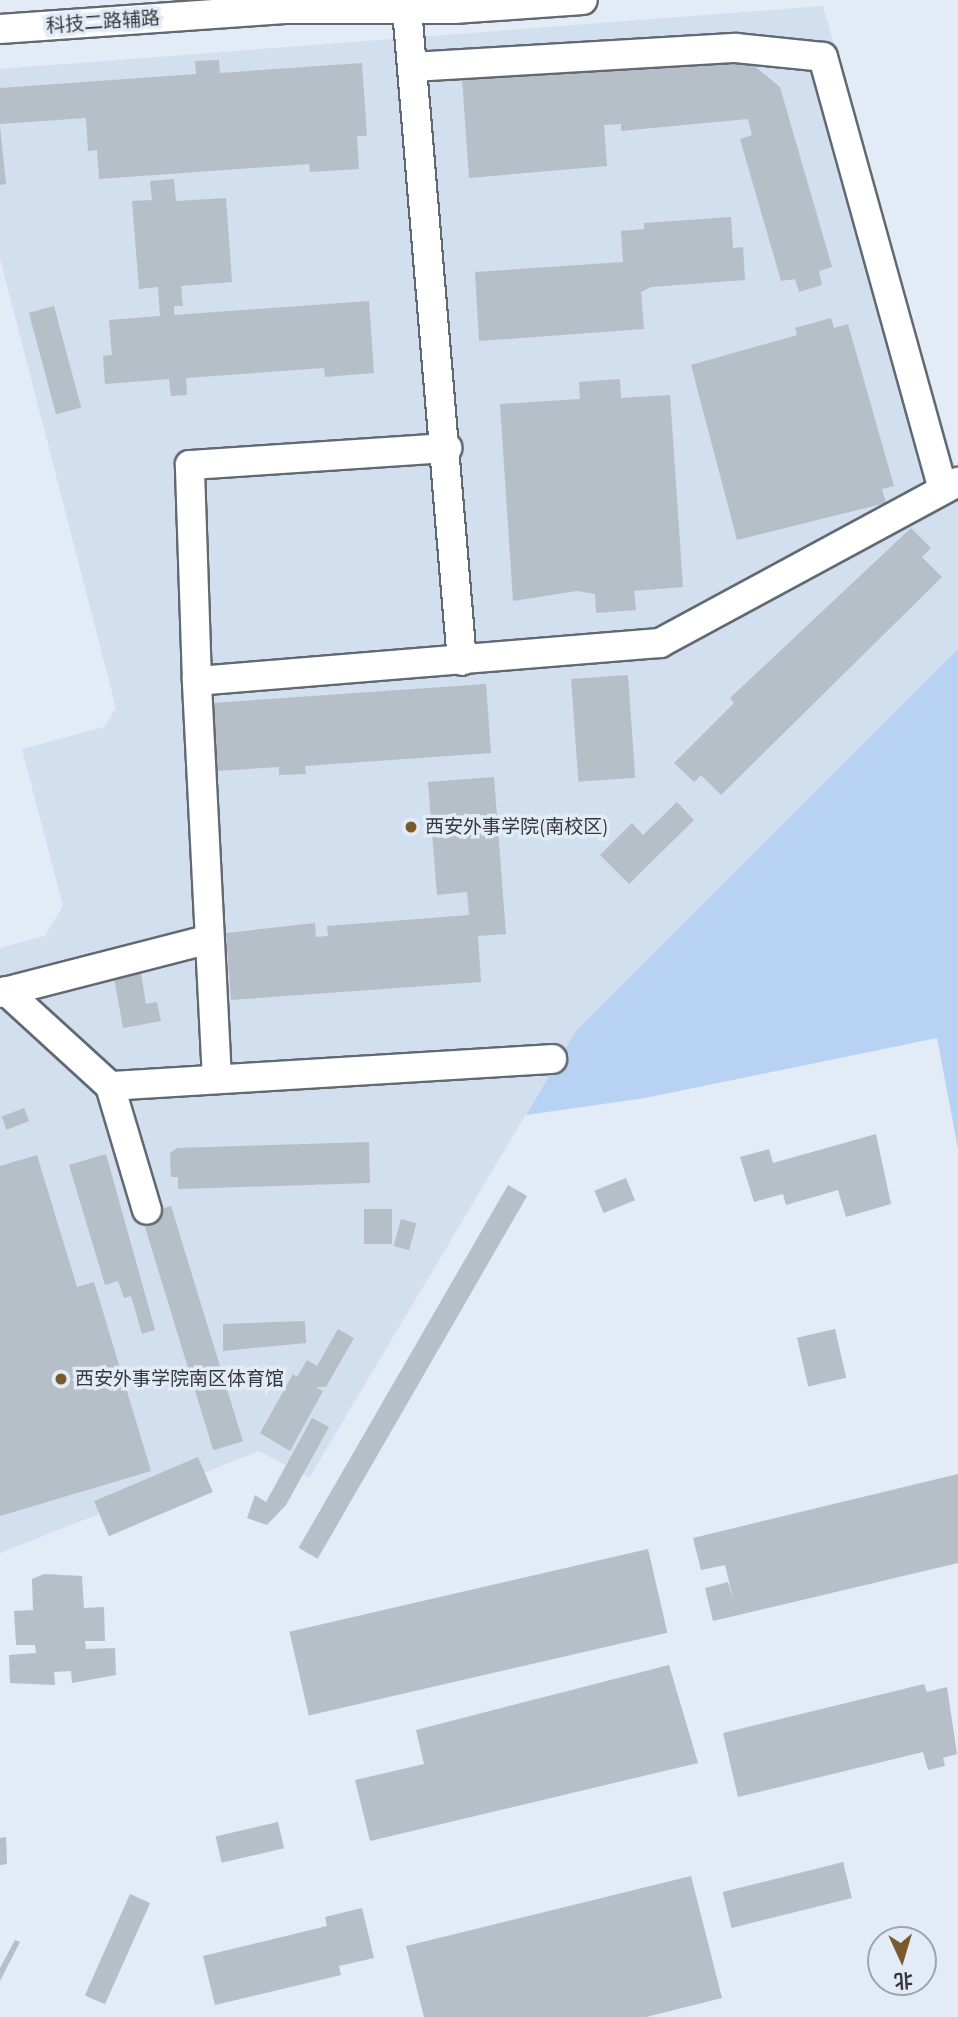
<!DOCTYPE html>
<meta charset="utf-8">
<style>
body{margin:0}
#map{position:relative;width:958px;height:2017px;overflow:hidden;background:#e2ebf6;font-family:Montserrat,"Noto Sans SC",sans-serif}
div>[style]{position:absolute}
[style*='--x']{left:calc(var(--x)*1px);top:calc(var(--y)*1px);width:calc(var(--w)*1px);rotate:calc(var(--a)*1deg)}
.built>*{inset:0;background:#d1dfee}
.green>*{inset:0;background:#b8d2f3}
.building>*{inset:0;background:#b6bec8;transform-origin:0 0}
.roads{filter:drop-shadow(2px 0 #616972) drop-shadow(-2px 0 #616972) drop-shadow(0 2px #616972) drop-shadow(0 -2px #616972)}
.minor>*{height:28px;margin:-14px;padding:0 14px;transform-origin:14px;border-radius:14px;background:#fff}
.dots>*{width:19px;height:19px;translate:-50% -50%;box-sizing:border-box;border:4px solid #e2ebf6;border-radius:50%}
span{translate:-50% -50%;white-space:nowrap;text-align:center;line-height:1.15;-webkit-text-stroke:7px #e2ebf6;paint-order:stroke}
.street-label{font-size:19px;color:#35393d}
.poi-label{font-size:19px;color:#35393d}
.left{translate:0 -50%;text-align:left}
.north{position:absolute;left:867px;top:1926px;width:70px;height:70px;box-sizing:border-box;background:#e2ebf6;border:2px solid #9da4ac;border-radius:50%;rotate:176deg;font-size:19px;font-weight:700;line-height:28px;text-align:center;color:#35393d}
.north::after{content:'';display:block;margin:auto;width:24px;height:32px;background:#795a2f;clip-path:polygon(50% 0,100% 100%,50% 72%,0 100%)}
</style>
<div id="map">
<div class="built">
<div style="clip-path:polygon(823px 6px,958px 478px,958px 649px,575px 1032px,309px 1478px,259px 1451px,0 1553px,0 948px,45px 936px,63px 906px,22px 749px,104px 727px,116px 708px,0 258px,0 69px)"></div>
</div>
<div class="green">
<div style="clip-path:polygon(958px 649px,958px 1149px,937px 1038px,645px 1098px,526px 1115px,575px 1032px)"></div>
</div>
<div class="building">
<div style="clip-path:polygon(219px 60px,220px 73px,362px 63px,367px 136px,357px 136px,359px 169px,310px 172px,309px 164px,99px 179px,97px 150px,88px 151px,86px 118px,0 124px,0 88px,196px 74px,195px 61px)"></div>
<div style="clip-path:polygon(747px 60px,780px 87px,832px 267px,819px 271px,822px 285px,799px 292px,795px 279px,781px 281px,740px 139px,752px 135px,748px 119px,621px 131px,621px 124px,604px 125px,607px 166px,469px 178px,462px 78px)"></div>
<div style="clip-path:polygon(0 126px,6px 184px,0 185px)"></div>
<div style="clip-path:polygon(174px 179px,176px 201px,226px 198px,232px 282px,181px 286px,183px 306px,174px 306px,174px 315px,369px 301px,374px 373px,325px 377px,324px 368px,186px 378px,187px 395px,171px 396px,169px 379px,105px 384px,103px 356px,112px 355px,109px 320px,160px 316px,158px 287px,139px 289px,132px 201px,152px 200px,150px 181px)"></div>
<div style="clip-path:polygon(731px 217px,733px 248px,743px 247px,745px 280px,651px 287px,641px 292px,644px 329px,479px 341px,475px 272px,623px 262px,621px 231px,644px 229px,644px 223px)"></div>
<div style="left:54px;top:306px;width:105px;height:26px;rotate:75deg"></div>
<div style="clip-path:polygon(831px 318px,834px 328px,848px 324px,894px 486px,882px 489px,886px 503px,737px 540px,691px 365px,797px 335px,795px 328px)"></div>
<div style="clip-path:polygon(620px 379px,621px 398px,670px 395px,683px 587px,634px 591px,636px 610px,596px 613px,595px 594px,577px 591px,513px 601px,500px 404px,580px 399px,579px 382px)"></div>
<div style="clip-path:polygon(911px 528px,931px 548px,922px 557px,942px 577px,721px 795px,701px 775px,694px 782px,674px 763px,734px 703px,730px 698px)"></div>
<div style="left:628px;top:675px;width:103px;height:57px;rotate:86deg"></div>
<div style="clip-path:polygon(486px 684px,491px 753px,305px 766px,306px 774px,279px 775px,279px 767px,217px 771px,212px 703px)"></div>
<div style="clip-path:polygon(494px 777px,506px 934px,478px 936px,481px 982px,231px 1000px,226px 933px,315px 923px,316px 937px,328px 936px,327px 926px,469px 915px,467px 892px,437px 895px,428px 782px)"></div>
<div style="clip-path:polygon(677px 802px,694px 820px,629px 884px,600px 855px,632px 823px,643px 835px)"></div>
<div style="clip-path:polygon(140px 967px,146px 1004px,157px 1002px,161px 1021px,123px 1028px,113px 972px)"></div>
<div style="left:24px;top:1108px;width:14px;height:24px;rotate:69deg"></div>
<div style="clip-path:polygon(876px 1134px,891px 1204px,846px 1217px,838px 1190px,786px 1205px,783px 1194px,754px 1202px,740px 1157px,769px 1149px,773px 1163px)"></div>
<div style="clip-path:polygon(369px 1142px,370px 1183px,178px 1189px,178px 1177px,171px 1177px,170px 1153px,177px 1148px)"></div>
<div style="clip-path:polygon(106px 1154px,155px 1330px,142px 1334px,131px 1296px,124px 1298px,118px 1281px,105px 1285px,69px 1165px)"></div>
<div style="clip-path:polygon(37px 1155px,77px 1287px,94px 1282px,151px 1471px,0 1516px,0 1166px)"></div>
<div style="left:626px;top:1178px;width:24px;height:34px;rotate:68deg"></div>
<div style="left:508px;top:1185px;width:22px;height:419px;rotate:30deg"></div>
<div style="left:171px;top:1206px;width:246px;height:31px;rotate:73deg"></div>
<div style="left:364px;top:1209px;width:28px;height:35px"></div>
<div style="left:401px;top:1219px;width:16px;height:28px;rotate:15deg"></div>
<div style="clip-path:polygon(305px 1321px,306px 1343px,223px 1351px,223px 1324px)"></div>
<div style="clip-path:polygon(338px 1329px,354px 1338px,326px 1387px,315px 1387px,323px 1391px,290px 1451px,260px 1433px,293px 1374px,297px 1377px,307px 1360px,317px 1366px)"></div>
<div style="left:835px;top:1329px;width:50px;height:39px;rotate:77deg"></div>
<div style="clip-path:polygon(312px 1418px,329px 1427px,286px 1505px,267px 1525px,247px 1518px,255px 1495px,266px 1502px)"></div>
<div style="left:198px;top:1457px;width:38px;height:113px;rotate:67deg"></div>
<div style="clip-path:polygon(958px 1474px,958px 1563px,713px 1621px,705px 1588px,728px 1582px,734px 1602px,725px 1565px,701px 1570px,693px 1538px)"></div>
<div style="left:648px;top:1549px;width:86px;height:368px;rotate:77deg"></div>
<div style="clip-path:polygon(44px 1574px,82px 1576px,84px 1608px,104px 1607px,105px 1641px,85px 1641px,86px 1649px,115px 1648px,116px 1675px,72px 1683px,71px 1671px,54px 1672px,55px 1685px,10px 1683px,9px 1655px,36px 1653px,35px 1645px,16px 1645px,14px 1611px,33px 1610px,32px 1579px)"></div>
<div style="clip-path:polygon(669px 1665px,698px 1763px,370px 1841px,355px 1780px,424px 1764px,416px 1730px)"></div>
<div style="clip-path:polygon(924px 1684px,927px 1692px,947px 1687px,957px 1754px,943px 1758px,945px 1766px,928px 1770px,923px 1752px,738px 1797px,723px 1733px)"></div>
<div style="left:278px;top:1822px;width:27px;height:64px;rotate:77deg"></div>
<div style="clip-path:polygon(6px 1837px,7px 1864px,0 1865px,0 1838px)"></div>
<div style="left:843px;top:1862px;width:37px;height:124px;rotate:76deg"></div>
<div style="clip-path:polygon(691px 1876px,722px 1998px,646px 2017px,424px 2017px,406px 1946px)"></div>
<div style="left:130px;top:1894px;width:22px;height:111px;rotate:24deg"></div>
<div style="clip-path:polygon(362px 1908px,374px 1958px,339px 1966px,341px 1975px,215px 2005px,203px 1956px,327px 1926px,325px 1917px)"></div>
<div style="clip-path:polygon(15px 1940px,20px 1942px,0 1981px,0 1968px)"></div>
</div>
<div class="roads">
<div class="minor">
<div style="--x:407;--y:9;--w:654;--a:85.18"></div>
<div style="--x:0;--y:29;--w:289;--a:-4"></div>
<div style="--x:288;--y:9;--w:166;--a:0"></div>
<div style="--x:454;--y:9;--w:129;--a:-4"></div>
<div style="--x:412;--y:67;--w:325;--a:-3.4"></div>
<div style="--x:736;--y:48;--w:87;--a:5.9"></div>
<div style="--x:823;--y:57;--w:446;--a:74.5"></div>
<div style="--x:197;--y:681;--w:216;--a:-91.9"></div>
<div style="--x:190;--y:465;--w:258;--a:-3.8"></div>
<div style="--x:6;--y:991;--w:141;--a:42.4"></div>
<div style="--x:110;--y:1086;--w:129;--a:73.4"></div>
<div style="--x:0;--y:993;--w:214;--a:-14.4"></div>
<div style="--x:217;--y:1079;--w:399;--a:-92.9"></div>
<div style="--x:197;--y:681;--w:465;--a:-4.7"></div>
<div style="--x:660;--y:643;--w:339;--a:-28.4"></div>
<div style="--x:110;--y:1086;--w:443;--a:-3.5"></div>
</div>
</div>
<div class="dots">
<div style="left:411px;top:827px;background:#795a2f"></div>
<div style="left:61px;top:1379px;background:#795a2f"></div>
</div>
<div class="street-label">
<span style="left:103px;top:22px;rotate:-4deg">科技二路辅路</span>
</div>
<div class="poi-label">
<span class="left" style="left:425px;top:827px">西安外事学院(南校区)</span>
<span class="left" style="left:75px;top:1379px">西安外事学院南区体育馆</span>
</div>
<div class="north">北</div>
</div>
